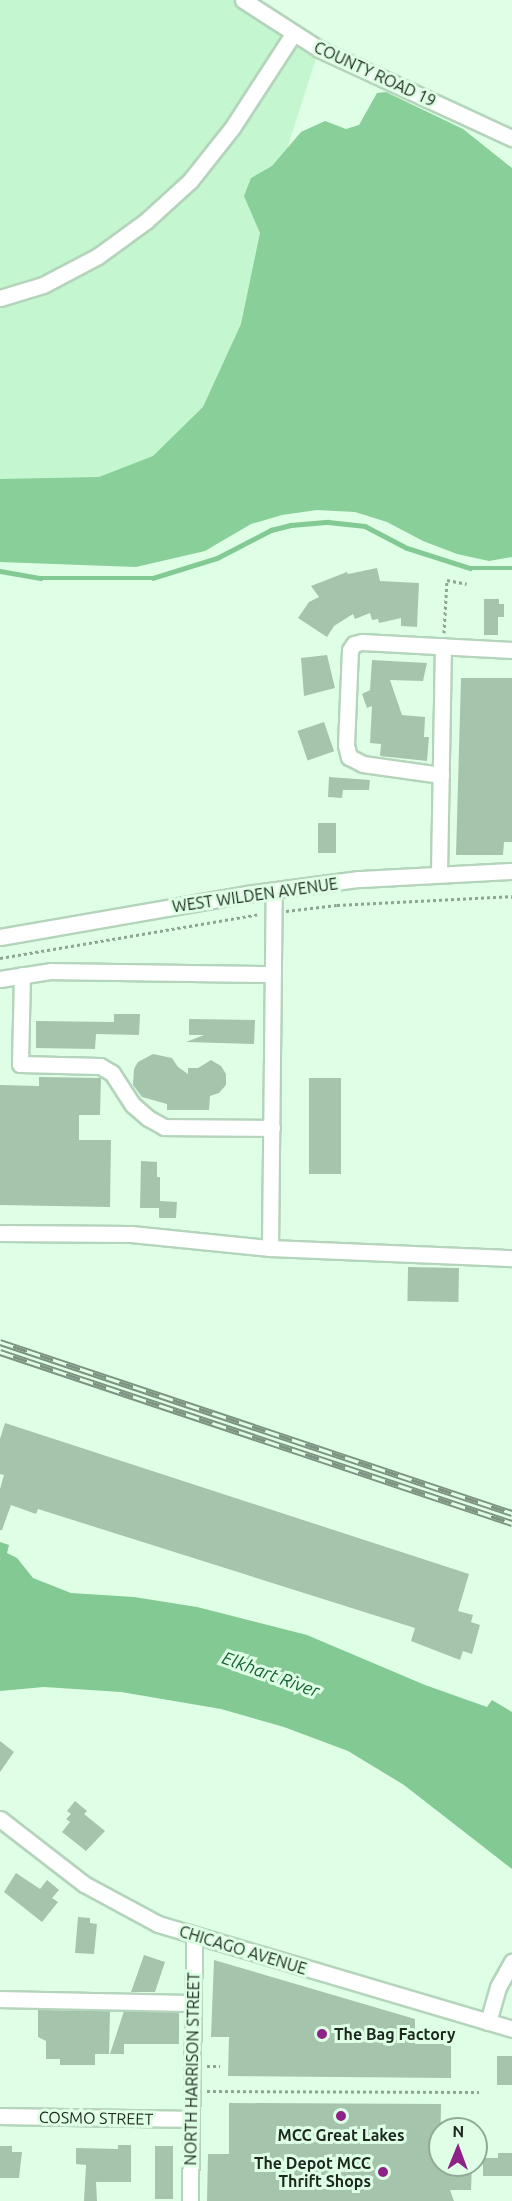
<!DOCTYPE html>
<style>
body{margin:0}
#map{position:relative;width:512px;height:2201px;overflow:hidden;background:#deffe5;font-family:Ubuntu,sans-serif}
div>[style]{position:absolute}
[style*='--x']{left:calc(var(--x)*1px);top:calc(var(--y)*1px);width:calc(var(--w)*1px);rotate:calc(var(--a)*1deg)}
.green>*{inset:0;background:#c4f6cf}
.forest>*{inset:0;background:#88cf99}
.water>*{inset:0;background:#83c994}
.stream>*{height:4.5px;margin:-2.25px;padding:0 2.25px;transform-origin:2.25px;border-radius:2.25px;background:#83c994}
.building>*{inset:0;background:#a5c4ac;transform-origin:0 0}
.path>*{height:3px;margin-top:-1.5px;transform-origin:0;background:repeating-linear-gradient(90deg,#8da592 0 3px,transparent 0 6px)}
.roads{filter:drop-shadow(2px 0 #b4d4bb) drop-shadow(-2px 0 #b4d4bb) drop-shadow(0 2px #b4d4bb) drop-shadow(0 -2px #b4d4bb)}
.minor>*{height:15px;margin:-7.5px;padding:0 7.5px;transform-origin:7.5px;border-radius:7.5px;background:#fff}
.rail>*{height:7px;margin-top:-3.5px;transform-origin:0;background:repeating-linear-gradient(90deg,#deffe5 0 14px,#7d9482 0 28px);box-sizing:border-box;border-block:2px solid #7d9482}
.dots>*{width:16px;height:16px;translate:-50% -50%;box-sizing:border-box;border:3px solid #deffe5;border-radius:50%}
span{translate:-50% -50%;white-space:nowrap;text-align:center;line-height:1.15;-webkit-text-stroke:6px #deffe5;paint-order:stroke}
.street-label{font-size:16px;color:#1d291f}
.poi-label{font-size:16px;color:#1d291f;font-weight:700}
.left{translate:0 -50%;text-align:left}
.right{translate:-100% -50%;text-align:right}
.water-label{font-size:18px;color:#136130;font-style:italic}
.north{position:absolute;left:428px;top:2117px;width:60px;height:60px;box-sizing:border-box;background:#deffe5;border:2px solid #91a996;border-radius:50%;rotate:1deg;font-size:16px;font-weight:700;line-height:24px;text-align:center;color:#1d291f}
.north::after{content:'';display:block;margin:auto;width:21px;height:27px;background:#8e2286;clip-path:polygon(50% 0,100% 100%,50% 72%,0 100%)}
</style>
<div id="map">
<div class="green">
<div style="clip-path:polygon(0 0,243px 0,319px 49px,272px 196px,247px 325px,210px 410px,159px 460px,100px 481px,0 484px)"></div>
</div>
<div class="forest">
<div style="clip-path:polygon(386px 92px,463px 129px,512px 168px,512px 557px,489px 561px,457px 554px,423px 541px,387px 522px,355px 512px,317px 510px,282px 515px,251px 524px,205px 551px,136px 567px,0 562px,0 479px,99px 477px,153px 456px,203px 407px,241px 324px,260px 233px,244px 196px,251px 178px,272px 166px,301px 132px,325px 121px,346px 129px,359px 125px,377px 93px)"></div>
</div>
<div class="water">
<div style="clip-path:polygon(0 1542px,9px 1545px,7px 1553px,17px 1558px,33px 1578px,71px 1593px,134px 1597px,197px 1607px,307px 1635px,425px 1685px,487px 1707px,492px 1700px,512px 1712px,512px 1869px,404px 1785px,348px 1751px,284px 1727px,221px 1709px,121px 1692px,44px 1687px,0 1691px)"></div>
</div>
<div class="stream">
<div style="--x:0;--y:571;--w:41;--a:9.9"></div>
<div style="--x:40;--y:578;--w:113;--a:0"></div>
<div style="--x:153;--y:578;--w:67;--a:-17.4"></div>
<div style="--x:217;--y:558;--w:61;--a:-27.4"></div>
<div style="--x:271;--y:530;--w:21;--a:-14"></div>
<div style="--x:291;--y:525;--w:37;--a:-5"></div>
<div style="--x:328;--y:522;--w:37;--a:6"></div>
<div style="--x:365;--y:526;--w:47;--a:27.6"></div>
<div style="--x:407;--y:548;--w:66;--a:17.6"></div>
<div style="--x:470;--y:568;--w:42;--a:0"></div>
</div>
<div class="building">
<div style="clip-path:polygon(377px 568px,380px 581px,419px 583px,417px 627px,401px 626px,401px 618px,379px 623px,378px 619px,372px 620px,370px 613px,355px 619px,353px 614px,334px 626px,327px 637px,298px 618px,309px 602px,319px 597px,311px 586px,347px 572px,348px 574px)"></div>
<div style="clip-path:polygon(484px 599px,499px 599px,499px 604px,504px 604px,504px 617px,498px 617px,498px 635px,484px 635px)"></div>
<div style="clip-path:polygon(327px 655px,335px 688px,304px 696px,301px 658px)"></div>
<div style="clip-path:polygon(372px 660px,427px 663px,423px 681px,390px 680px,402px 715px,425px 717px,424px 737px,429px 737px,427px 761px,380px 756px,381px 744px,370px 743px,372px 706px,367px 708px,362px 694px,370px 690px)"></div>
<div style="clip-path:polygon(461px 678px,512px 678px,512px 842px,504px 842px,503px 855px,456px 855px)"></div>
<div style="left:324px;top:722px;width:31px;height:28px;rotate:71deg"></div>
<div style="clip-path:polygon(329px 777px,370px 780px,369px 790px,343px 790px,342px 798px,328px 797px)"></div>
<div style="left:318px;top:823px;width:18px;height:30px"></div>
<div style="clip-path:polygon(114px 1014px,140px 1014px,139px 1035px,96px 1034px,95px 1049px,36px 1048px,36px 1021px,114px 1022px)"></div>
<div style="clip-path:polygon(189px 1019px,255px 1020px,254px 1044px,186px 1042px,204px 1035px,189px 1035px)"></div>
<div style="clip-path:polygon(153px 1054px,172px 1058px,178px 1067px,188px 1074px,188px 1068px,198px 1068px,211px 1060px,221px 1066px,226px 1074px,226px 1085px,219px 1093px,210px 1096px,209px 1110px,167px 1110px,167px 1104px,142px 1097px,133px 1085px,134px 1069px,138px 1062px)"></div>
<div style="clip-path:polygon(39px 1077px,101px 1078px,100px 1115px,79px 1115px,79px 1140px,111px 1140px,110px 1207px,0 1205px,0 1085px,39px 1086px)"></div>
<div style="left:309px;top:1078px;width:32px;height:96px"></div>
<div style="clip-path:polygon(141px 1161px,157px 1162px,157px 1177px,160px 1177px,160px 1201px,177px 1202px,176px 1218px,159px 1218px,159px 1208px,140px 1208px)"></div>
<div style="left:408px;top:1267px;width:51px;height:34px;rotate:1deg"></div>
<div style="clip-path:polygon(5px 1423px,469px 1574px,458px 1611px,473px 1615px,471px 1622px,480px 1625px,472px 1654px,463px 1651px,460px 1660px,411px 1641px,415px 1628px,38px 1509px,36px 1514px,11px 1505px,2px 1530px,0 1530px,0 1489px,4px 1475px,0 1474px,0 1439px)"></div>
<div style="clip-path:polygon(0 1741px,14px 1752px,0 1772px)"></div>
<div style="clip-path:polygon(75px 1801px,87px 1811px,84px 1814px,105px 1831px,86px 1851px,62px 1832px,70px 1822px,66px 1819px,71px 1814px,67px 1811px)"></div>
<div style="clip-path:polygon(16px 1873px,40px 1889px,47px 1880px,59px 1890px,52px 1898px,58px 1902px,42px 1922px,4px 1892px)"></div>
<div style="clip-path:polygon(78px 1917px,90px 1918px,90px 1923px,97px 1924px,94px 1954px,75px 1953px)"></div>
<div style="clip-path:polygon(144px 1955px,165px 1962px,155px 1992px,131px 1992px)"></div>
<div style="clip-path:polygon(214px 1960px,415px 2019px,415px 2044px,451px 2044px,451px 2078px,228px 2076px,229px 2037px,211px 2037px)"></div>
<div style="clip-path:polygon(38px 2010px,110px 2011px,109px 2054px,95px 2054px,95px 2065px,60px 2065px,60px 2059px,46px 2059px,46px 2041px,38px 2037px)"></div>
<div style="clip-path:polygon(124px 2011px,179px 2012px,179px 2044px,124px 2044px,124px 2054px,110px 2054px)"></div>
<div style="left:497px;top:2056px;width:15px;height:29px"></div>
<div style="clip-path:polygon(229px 2103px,441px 2104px,440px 2165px,472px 2165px,471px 2190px,450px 2190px,454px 2201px,207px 2201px,208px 2154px,229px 2154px)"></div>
<div style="clip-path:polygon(118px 2145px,131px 2145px,131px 2182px,96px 2182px,97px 2201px,84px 2201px,86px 2165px,76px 2164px,76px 2148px,118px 2149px)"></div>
<div style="clip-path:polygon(0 2146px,12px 2146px,12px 2152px,22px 2152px,19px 2178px,0 2178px)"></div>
<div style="left:155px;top:2146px;width:18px;height:53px"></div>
<div style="clip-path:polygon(498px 2153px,512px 2153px,512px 2176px,483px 2176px,483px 2158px,498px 2158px)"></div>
</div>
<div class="path">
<div style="--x:444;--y:633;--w:53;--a:-86.8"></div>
<div style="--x:447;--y:580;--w:20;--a:11"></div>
<div style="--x:286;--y:911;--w:51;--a:-6.7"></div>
<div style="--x:337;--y:905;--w:175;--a:-2.9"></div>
<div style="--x:0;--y:958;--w:263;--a:-9.6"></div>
<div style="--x:207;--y:2066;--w:13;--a:0"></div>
<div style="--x:207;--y:2091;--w:272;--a:0.2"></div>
<div style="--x:482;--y:2157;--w:19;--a:-90"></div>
</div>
<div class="roads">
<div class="minor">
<div style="--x:243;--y:0;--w:90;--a:32.8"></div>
<div style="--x:319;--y:49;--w:213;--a:24.8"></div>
<div style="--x:0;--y:298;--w:45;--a:-16.8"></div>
<div style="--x:43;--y:285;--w:62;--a:-27.8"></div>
<div style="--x:98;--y:256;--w:59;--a:-36.1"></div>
<div style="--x:146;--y:221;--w:59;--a:-42.3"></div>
<div style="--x:190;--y:181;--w:68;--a:-51.6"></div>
<div style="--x:232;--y:128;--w:112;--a:-57"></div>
<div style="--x:441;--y:775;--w:79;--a:-172"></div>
<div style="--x:363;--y:764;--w:16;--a:-153"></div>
<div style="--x:349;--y:757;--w:12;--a:-104"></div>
<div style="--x:346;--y:745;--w:95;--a:-87.6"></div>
<div style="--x:350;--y:650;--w:7;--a:-56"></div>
<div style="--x:354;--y:644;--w:8;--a:-14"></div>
<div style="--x:362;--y:642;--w:150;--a:3.1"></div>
<div style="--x:439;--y:873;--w:227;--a:-89"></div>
<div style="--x:0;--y:937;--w:250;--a:-9.9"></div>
<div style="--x:246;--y:894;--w:114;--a:-7.6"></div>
<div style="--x:359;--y:879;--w:153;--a:-3"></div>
<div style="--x:22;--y:975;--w:89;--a:91.3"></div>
<div style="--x:20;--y:1064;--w:80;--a:1.4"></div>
<div style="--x:100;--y:1066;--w:14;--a:30"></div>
<div style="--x:112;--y:1073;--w:38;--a:57"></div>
<div style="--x:133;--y:1105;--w:20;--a:41"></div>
<div style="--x:148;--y:1118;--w:18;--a:29"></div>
<div style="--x:164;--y:1127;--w:108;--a:0.5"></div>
<div style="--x:0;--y:979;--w:52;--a:-8.9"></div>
<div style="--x:51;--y:971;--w:222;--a:0.8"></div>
<div style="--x:0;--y:1233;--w:131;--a:0.4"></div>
<div style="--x:131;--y:1234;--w:140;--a:5.8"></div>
<div style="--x:270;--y:1248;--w:242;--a:2.4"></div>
<div style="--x:270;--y:1248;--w:357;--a:-89.4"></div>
<div style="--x:0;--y:1819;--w:106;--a:37.7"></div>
<div style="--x:84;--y:1884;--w:84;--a:28.4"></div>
<div style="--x:158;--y:1924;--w:369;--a:16.5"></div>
<div style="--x:0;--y:1999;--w:193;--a:1.2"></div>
<div style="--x:488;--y:2022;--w:36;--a:-74"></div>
<div style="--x:498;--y:1987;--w:29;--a:-61"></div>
<div style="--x:0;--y:2116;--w:191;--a:0.9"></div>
<div style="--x:190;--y:2201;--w:264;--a:-89.1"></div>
</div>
</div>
<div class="rail">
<div style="--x:0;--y:1342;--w:540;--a:18.47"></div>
<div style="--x:0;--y:1352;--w:540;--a:18.47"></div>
</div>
<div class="dots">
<div style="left:322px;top:2034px;background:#8e2286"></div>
<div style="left:341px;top:2116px;background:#8e2286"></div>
<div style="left:383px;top:2172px;background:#8e2286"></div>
</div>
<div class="street-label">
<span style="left:375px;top:74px;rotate:25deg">COUNTY ROAD 19</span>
<span style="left:255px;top:895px;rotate:-8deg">WEST WILDEN AVENUE</span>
<span style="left:243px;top:1950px;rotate:17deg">CHICAGO AVENUE</span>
<span style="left:192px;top:2069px;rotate:-89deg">NORTH HARRISON STREET</span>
<span style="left:96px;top:2118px;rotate:1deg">COSMO STREET</span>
</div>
<div class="poi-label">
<span class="left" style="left:334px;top:2034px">The Bag Factory</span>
<span style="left:341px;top:2135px">MCC Great Lakes</span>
<span class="right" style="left:371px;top:2172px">The Depot MCC<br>Thrift Shops</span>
</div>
<div class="water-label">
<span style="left:271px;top:1674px;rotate:20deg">Elkhart River</span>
</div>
<div class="north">N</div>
</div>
